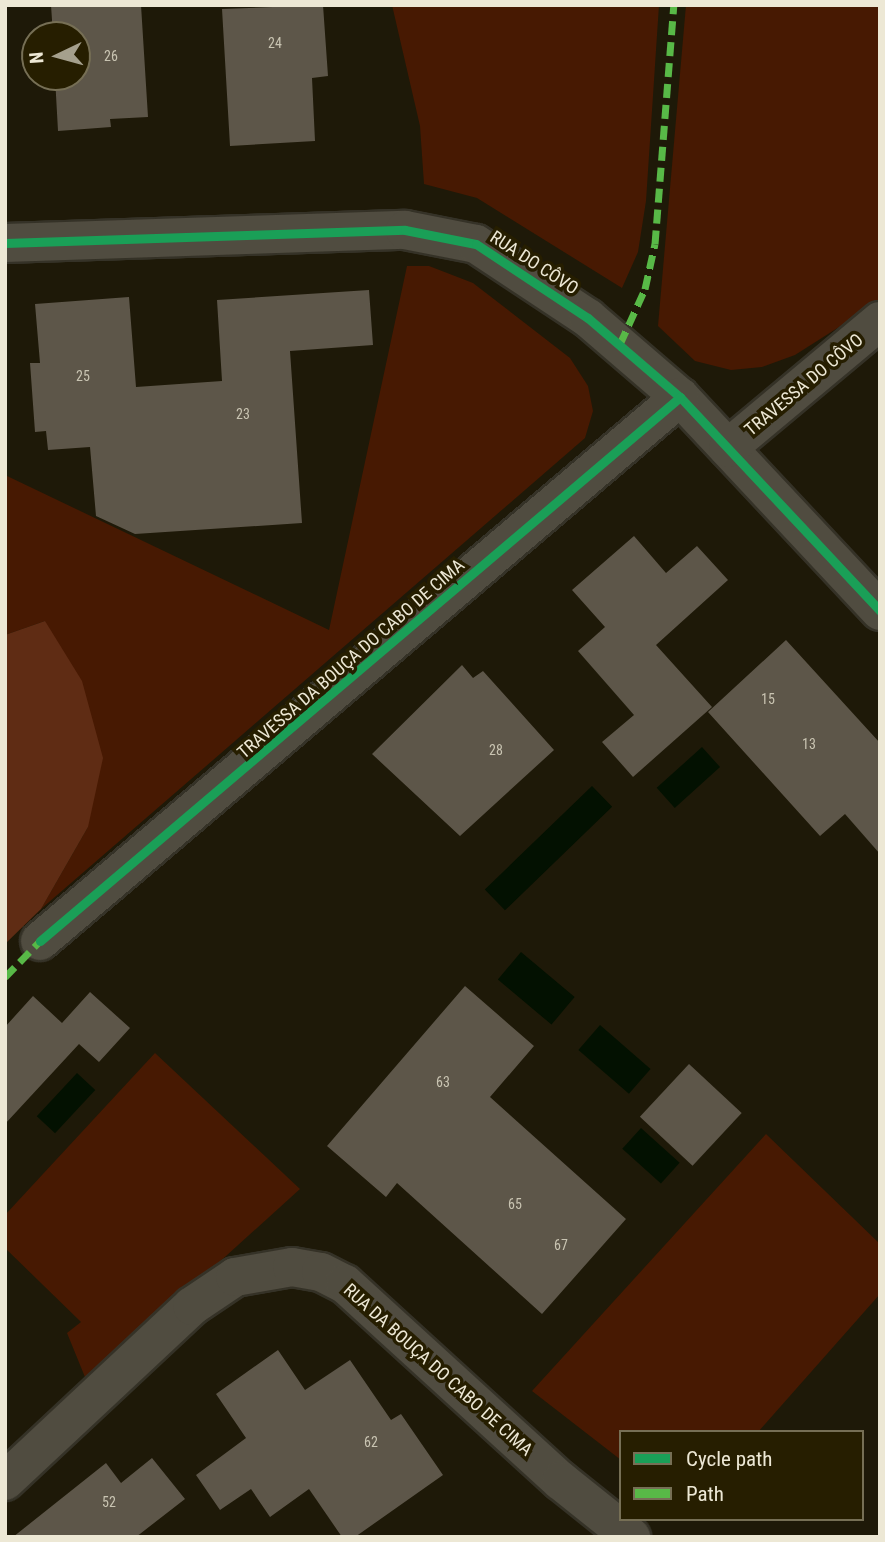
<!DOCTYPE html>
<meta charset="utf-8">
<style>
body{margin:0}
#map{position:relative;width:885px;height:1542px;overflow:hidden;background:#1e1908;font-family:"Roboto Condensed",sans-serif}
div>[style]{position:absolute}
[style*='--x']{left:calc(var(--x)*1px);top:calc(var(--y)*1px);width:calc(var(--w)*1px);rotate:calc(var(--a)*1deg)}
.green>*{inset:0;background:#471902}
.forest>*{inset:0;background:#5f2c14}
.water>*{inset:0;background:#031101;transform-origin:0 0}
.building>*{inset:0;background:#5d5649;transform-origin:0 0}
.roads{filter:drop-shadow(2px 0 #353227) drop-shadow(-2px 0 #353227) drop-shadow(0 2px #353227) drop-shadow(0 -2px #353227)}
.street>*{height:38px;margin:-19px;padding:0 19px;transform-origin:19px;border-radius:19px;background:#504c40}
.quiet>*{height:7px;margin-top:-3.5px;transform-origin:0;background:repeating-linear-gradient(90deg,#58b947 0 14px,transparent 0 21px)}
.cycleway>*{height:9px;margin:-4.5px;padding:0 4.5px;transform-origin:4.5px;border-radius:4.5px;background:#1a9f57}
span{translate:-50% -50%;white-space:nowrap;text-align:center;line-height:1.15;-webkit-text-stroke:7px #261e00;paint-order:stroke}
.number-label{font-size:14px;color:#c9c4b2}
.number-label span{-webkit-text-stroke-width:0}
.street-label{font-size:18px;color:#ede8d5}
.frame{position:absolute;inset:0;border:7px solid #ede8d5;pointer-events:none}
.legend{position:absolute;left:619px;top:1430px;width:245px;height:91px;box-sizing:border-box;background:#261e00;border:2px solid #766f55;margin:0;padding:9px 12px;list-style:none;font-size:21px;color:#ede8d5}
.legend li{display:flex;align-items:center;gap:14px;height:35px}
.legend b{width:35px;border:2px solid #766f55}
.north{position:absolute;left:21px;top:21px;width:70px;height:70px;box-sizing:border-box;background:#261e00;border:2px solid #766f55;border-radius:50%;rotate:265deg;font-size:19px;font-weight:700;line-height:28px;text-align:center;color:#ede8d5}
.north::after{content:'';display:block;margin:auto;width:24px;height:32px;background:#a5a08d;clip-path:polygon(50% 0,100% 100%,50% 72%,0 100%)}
</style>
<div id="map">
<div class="green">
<div style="clip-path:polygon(392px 5px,659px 5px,646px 201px,638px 252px,622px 288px,477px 198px,424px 184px,420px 126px)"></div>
<div style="clip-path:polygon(686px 5px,880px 5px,880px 301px,795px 355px,762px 367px,731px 370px,695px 361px,658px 326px)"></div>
<div style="clip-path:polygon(407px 266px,429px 266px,473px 283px,570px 358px,588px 386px,593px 411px,585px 438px,41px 909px,88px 827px,45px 621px,5px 635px,5px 475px,329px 630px)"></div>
<div style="clip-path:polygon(155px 1053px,300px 1189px,87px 1382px,67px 1333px,81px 1322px,5px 1248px,5px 1215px)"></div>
<div style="clip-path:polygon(766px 1134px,880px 1244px,880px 1294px,758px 1432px,621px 1432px,621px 1460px,532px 1391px)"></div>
</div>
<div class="forest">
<div style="clip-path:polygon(45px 621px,82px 681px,103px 758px,88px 827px,41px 909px,5px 944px,5px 635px)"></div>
</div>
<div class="water">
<div style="left:702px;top:747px;width:27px;height:61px;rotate:48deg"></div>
<div style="left:592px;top:786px;width:29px;height:149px;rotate:46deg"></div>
<div style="left:521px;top:952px;width:70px;height:36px;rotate:40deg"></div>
<div style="left:600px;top:1025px;width:67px;height:33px;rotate:41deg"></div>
<div style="left:77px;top:1073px;width:25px;height:59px;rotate:43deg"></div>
<div style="left:641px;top:1128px;width:52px;height:28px;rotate:42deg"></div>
</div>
<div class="building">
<div style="clip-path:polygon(51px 5px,141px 5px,148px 117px,110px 119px,111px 127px,58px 131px,55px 77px,77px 77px,77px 35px,53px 35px)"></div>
<div style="clip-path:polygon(323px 5px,328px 76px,312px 78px,315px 141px,230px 146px,222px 9px)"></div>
<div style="clip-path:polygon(369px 290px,373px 345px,290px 351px,302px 523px,135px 534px,96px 516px,90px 447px,48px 450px,46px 431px,35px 432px,30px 363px,40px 363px,35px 304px,129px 297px,136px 387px,222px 381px,217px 300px)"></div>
<div style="clip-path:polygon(634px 536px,666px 573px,697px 546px,728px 580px,656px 645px,712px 707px,633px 777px,602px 742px,634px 715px,578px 651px,605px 627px,572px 590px)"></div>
<div style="clip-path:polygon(786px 640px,880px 743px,880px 854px,845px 814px,820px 836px,708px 712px)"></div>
<div style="clip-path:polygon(462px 665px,473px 678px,483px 671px,554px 750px,460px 836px,372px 754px)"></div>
<div style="clip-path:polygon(465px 986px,534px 1046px,490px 1097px,626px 1219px,542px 1314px,397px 1183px,386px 1197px,327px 1146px)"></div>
<div style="clip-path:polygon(90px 992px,130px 1028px,99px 1062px,79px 1044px,5px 1124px,5px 1027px,33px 996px,62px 1023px)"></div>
<div style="left:689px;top:1064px;width:72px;height:72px;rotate:43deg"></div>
<div style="clip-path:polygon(278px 1350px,305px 1390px,350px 1360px,391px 1420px,401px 1414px,443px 1475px,355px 1537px,342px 1537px,309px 1489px,270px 1517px,251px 1489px,220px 1510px,196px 1475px,246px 1438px,216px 1394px)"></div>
<div style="clip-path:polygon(152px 1458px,185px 1499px,136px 1537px,13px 1537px,106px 1463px,121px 1483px)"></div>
</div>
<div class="roads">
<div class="street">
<div style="--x:5;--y:243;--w:400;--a:-1.9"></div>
<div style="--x:405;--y:230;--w:72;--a:11.2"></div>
<div style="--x:476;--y:244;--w:134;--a:33.5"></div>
<div style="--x:588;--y:318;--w:121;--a:40.7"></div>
<div style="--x:680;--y:397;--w:293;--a:46.9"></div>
<div style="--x:728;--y:448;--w:198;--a:-39.9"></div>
<div style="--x:40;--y:941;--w:840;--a:-40.36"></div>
<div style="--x:5;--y:1481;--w:256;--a:-43.1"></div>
<div style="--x:192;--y:1306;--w:52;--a:-34"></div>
<div style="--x:235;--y:1277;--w:58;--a:-10"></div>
<div style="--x:292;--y:1267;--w:29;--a:10"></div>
<div style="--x:321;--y:1272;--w:27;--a:27"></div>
<div style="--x:345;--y:1284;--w:292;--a:42.4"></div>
<div style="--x:561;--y:1481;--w:90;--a:38.7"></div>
</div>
</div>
<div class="quiet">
<div style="--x:620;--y:344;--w:60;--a:-65.6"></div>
<div style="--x:645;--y:289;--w:46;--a:-77.5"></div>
<div style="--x:655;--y:244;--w:240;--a:-85.5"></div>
<div style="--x:5;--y:977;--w:50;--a:-45.8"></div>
</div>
<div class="cycleway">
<div style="--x:5;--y:243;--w:400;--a:-1.9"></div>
<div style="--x:405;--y:230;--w:72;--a:11.2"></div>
<div style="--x:476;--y:244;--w:134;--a:33.5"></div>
<div style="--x:588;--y:318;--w:121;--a:40.7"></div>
<div style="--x:680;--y:397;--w:293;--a:46.9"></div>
<div style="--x:40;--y:941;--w:840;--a:-40.36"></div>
</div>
<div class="number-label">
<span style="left:275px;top:43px">24</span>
<span style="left:111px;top:56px">26</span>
<span style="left:83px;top:376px">25</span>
<span style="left:243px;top:414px">23</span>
<span style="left:768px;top:699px">15</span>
<span style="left:809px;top:744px">13</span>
<span style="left:496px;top:750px">28</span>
<span style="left:443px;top:1082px">63</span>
<span style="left:515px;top:1204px">65</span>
<span style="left:561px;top:1245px">67</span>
<span style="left:371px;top:1442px">62</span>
<span style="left:109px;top:1502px">52</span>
</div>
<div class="street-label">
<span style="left:534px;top:263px;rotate:33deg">RUA DO CÔVO</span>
<span style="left:804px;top:385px;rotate:-40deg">TRAVESSA DO CÔVO</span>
<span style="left:351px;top:659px;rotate:-41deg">TRAVESSA DA BOUÇA DO CABO DE CIMA</span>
<span style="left:438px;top:1370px;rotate:42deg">RUA DA BOUÇA DO CABO DE CIMA</span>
</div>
<div class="frame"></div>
<ul class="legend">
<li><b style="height:9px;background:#1a9f57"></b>Cycle path</li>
<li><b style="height:9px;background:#58b947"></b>Path</li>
</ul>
<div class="north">N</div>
</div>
